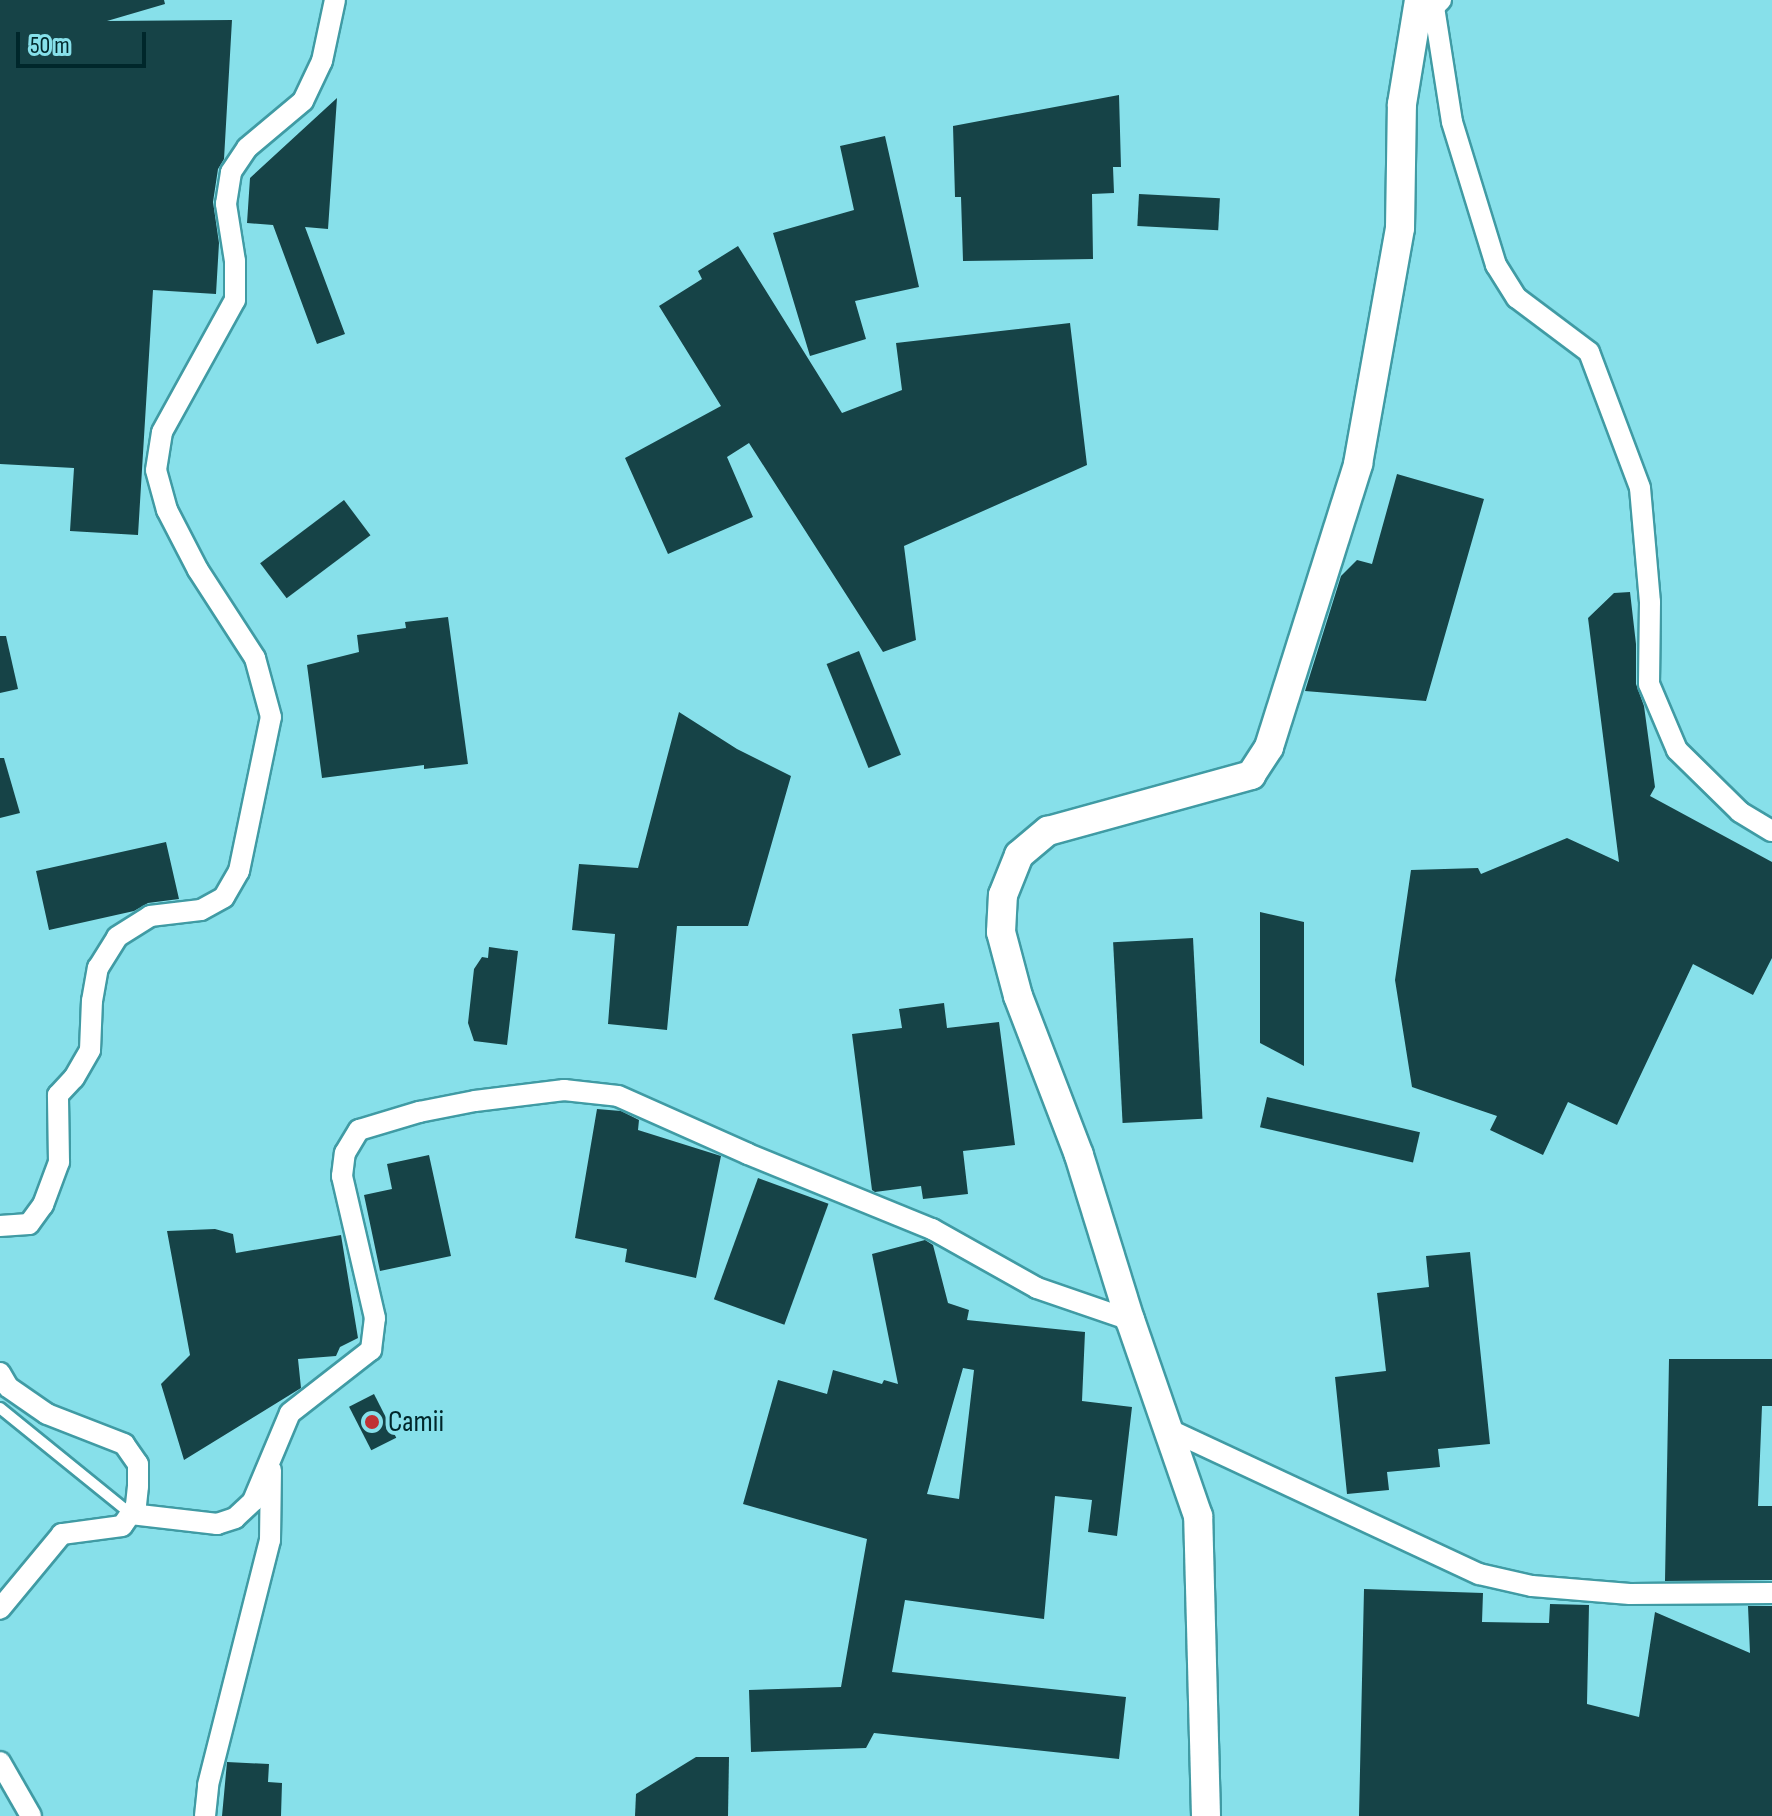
<!DOCTYPE html>
<style>
body{margin:0}
#map{position:relative;width:1772px;height:1816px;overflow:hidden;background:#87e0ea;font-family:"Sofia Sans Condensed",sans-serif}
div>[style]{position:absolute}
[style*='--x']{left:calc(var(--x)*1px);top:calc(var(--y)*1px);width:calc(var(--w)*1px);rotate:calc(var(--a)*1deg)}
.building>*{inset:0;background:#164347;transform-origin:0 0}
.roads{filter:drop-shadow(2px 0 #409ba4) drop-shadow(-2px 0 #409ba4) drop-shadow(0 2px #409ba4) drop-shadow(0 -2px #409ba4)}
.lane>*{height:10px;margin:-5px;padding:0 5px;transform-origin:5px;border-radius:5px;background:#fff}
.street>*{height:20px;margin:-10px;padding:0 10px;transform-origin:10px;border-radius:10px;background:#fff}
.secondary>*{height:28px;margin:-14px;padding:0 14px;transform-origin:14px;border-radius:14px;background:#fff}
.dots>*{width:22px;height:22px;translate:-50% -50%;box-sizing:border-box;border:4px solid #87e0ea;border-radius:50%}
span{translate:-50% -50%;white-space:nowrap;text-align:center;line-height:1.15;-webkit-text-stroke:8px #87e0ea;paint-order:stroke}
.poi-label{font-size:30px;color:#00272b}
.left{translate:0 -50%;text-align:left}
.scale{position:absolute;left:16px;top:32px;width:130px;height:36px;box-sizing:border-box;border:4px solid #00272b;border-top:0;padding-left:10px;font-size:24px;line-height:28px;white-space:nowrap;color:#00272b;-webkit-text-stroke:6px #87e0ea;paint-order:stroke}
</style>
<div id="map">
<div class="building">
<div style="clip-path:polygon(0 0,164px 0,165px 4px,107px 21px,232px 20px,224px 159px,218px 169px,213px 202px,219px 243px,216px 294px,153px 290px,138px 535px,70px 531px,74px 468px,0 464px)"></div>
<div style="clip-path:polygon(1119px 95px,1121px 167px,1113px 167px,1114px 193px,1092px 194px,1093px 259px,963px 261px,961px 197px,955px 197px,953px 126px)"></div>
<div style="clip-path:polygon(337px 98px,328px 229px,305px 227px,345px 334px,317px 344px,273px 225px,247px 223px,250px 178px)"></div>
<div style="clip-path:polygon(885px 136px,919px 287px,855px 301px,866px 339px,810px 356px,773px 233px,854px 210px,840px 146px)"></div>
<div style="left:1139px;top:194px;width:81px;height:32px;rotate:3deg"></div>
<div style="clip-path:polygon(738px 246px,842px 413px,902px 390px,896px 343px,1070px 323px,1087px 465px,904px 546px,916px 640px,883px 652px,749px 443px,727px 457px,753px 517px,668px 554px,625px 458px,721px 406px,659px 306px,702px 279px,698px 271px)"></div>
<div style="clip-path:polygon(1397px 474px,1484px 499px,1426px 701px,1305px 691px,1341px 576px,1357px 560px,1372px 564px)"></div>
<div style="left:344px;top:500px;width:44px;height:105px;rotate:53deg"></div>
<div style="clip-path:polygon(1630px 592px,1636px 644px,1636px 684px,1644px 706px,1655px 787px,1650px 796px,1772px 862px,1772px 958px,1753px 995px,1693px 964px,1617px 1125px,1568px 1102px,1543px 1155px,1490px 1130px,1497px 1116px,1412px 1087px,1395px 980px,1411px 870px,1478px 868px,1481px 874px,1567px 838px,1619px 862px,1588px 618px,1614px 593px)"></div>
<div style="clip-path:polygon(448px 617px,468px 764px,424px 769px,424px 765px,322px 778px,307px 665px,359px 652px,357px 635px,406px 628px,405px 622px)"></div>
<div style="clip-path:polygon(0 636px,6px 636px,18px 689px,0 693px)"></div>
<div style="left:859px;top:651px;width:112px;height:35px;rotate:68deg"></div>
<div style="clip-path:polygon(679px 712px,737px 749px,791px 776px,748px 926px,677px 926px,667px 1030px,608px 1024px,615px 934px,572px 930px,579px 864px,638px 868px)"></div>
<div style="clip-path:polygon(0 758px,4px 758px,20px 813px,0 818px)"></div>
<div style="clip-path:polygon(166px 842px,179px 899px,148px 903px,134px 911px,49px 930px,36px 871px)"></div>
<div style="clip-path:polygon(1260px 912px,1304px 922px,1304px 1066px,1260px 1043px)"></div>
<div style="left:1193px;top:938px;width:181px;height:80px;rotate:87deg"></div>
<div style="clip-path:polygon(489px 947px,518px 951px,507px 1045px,474px 1041px,468px 1023px,474px 969px,482px 957px,488px 958px)"></div>
<div style="clip-path:polygon(944px 1003px,947px 1028px,999px 1022px,1015px 1145px,963px 1151px,968px 1194px,923px 1199px,921px 1186px,875px 1192px,872px 1190px,852px 1034px,902px 1028px,899px 1009px)"></div>
<div style="left:1267px;top:1097px;width:157px;height:31px;rotate:13deg"></div>
<div style="clip-path:polygon(597px 1109px,621px 1111px,639px 1120px,638px 1130px,721px 1156px,696px 1278px,625px 1262px,627px 1249px,575px 1238px)"></div>
<div style="clip-path:polygon(429px 1155px,451px 1256px,380px 1271px,364px 1195px,392px 1189px,387px 1164px)"></div>
<div style="left:758px;top:1178px;width:75px;height:129px;rotate:20deg"></div>
<div style="clip-path:polygon(215px 1229px,233px 1234px,236px 1253px,341px 1235px,358px 1338px,340px 1347px,336px 1356px,298px 1359px,301px 1388px,184px 1460px,161px 1384px,190px 1355px,167px 1231px)"></div>
<div style="clip-path:polygon(evenodd,925px 1240px,933px 1245px,948px 1303px,969px 1310px,967px 1320px,1085px 1332px,1082px 1401px,1132px 1407px,1117px 1536px,1088px 1532px,1092px 1500px,1055px 1496px,1044px 1619px,905px 1600px,892px 1672px,1126px 1697px,1119px 1759px,874px 1733px,866px 1748px,751px 1752px,749px 1690px,841px 1687px,867px 1539px,743px 1504px,778px 1380px,827px 1394px,833px 1370px,882px 1384px,884px 1380px,898px 1384px,872px 1254px,925px 1240px,963px 1368px,974px 1370px,959px 1499px,927px 1494px,963px 1368px)"></div>
<div style="clip-path:polygon(1470px 1252px,1490px 1444px,1438px 1449px,1440px 1467px,1387px 1472px,1389px 1490px,1347px 1494px,1335px 1377px,1386px 1371px,1377px 1293px,1429px 1287px,1426px 1256px)"></div>
<div style="clip-path:polygon(1669px 1359px,1772px 1359px,1772px 1406px,1762px 1406px,1758px 1506px,1772px 1506px,1772px 1580px,1665px 1581px)"></div>
<div style="left:374px;top:1394px;width:49px;height:28px;rotate:63deg"></div>
<div style="clip-path:polygon(1364px 1589px,1483px 1593px,1482px 1622px,1549px 1623px,1550px 1604px,1589px 1605px,1587px 1704px,1639px 1717px,1655px 1612px,1750px 1653px,1748px 1606px,1772px 1606px,1772px 1816px,1359px 1816px)"></div>
<div style="clip-path:polygon(696px 1757px,729px 1757px,728px 1816px,635px 1816px,636px 1794px)"></div>
<div style="clip-path:polygon(227px 1762px,269px 1764px,268px 1782px,282px 1783px,281px 1816px,222px 1816px)"></div>
</div>
<div class="roads">
<div class="lane">
<div style="--x:0;--y:1408;--w:169;--a:39"></div>
</div>
<div class="street">
<div style="--x:1441;--y:0;--w:10;--a:135"></div>
<div style="--x:1434;--y:7;--w:116;--a:81.1"></div>
<div style="--x:1452;--y:122;--w:150;--a:72.9"></div>
<div style="--x:1496;--y:265;--w:39;--a:58"></div>
<div style="--x:1517;--y:298;--w:90;--a:36.9"></div>
<div style="--x:1589;--y:352;--w:145;--a:69.4"></div>
<div style="--x:1640;--y:488;--w:114;--a:85"></div>
<div style="--x:1650;--y:602;--w:82;--a:90.7"></div>
<div style="--x:1649;--y:684;--w:72;--a:67"></div>
<div style="--x:1677;--y:750;--w:88;--a:44.5"></div>
<div style="--x:1740;--y:812;--w:37;--a:31"></div>
<div style="--x:0;--y:1226;--w:29;--a:-4"></div>
<div style="--x:29;--y:1224;--w:24;--a:-54"></div>
<div style="--x:43;--y:1205;--w:46;--a:-69.6"></div>
<div style="--x:59;--y:1162;--w:67;--a:-90.9"></div>
<div style="--x:58;--y:1095;--w:23;--a:-47"></div>
<div style="--x:74;--y:1078;--w:32;--a:-60"></div>
<div style="--x:90;--y:1050;--w:49;--a:-87.7"></div>
<div style="--x:92;--y:1001;--w:34;--a:-80"></div>
<div style="--x:98;--y:968;--w:36;--a:-58"></div>
<div style="--x:117;--y:937;--w:39;--a:-32"></div>
<div style="--x:150;--y:916;--w:51;--a:-6.7"></div>
<div style="--x:201;--y:910;--w:26;--a:-29"></div>
<div style="--x:224;--y:897;--w:30;--a:-60"></div>
<div style="--x:239;--y:871;--w:157;--a:-78.3"></div>
<div style="--x:271;--y:717;--w:61;--a:-105.2"></div>
<div style="--x:255;--y:658;--w:105;--a:-122.9"></div>
<div style="--x:198;--y:570;--w:68;--a:-117.3"></div>
<div style="--x:167;--y:510;--w:41;--a:-105.4"></div>
<div style="--x:156;--y:470;--w:38;--a:-81"></div>
<div style="--x:162;--y:432;--w:151;--a:-61.1"></div>
<div style="--x:235;--y:300;--w:39;--a:-90"></div>
<div style="--x:235;--y:261;--w:58;--a:-99"></div>
<div style="--x:226;--y:204;--w:32;--a:-81"></div>
<div style="--x:231;--y:172;--w:29;--a:-56"></div>
<div style="--x:247;--y:148;--w:73;--a:-40"></div>
<div style="--x:303;--y:101;--w:44;--a:-64.6"></div>
<div style="--x:322;--y:61;--w:62;--a:-78"></div>
<div style="--x:0;--y:1373;--w:16;--a:60"></div>
<div style="--x:8;--y:1387;--w:47;--a:34.7"></div>
<div style="--x:47;--y:1414;--w:83;--a:21.3"></div>
<div style="--x:124;--y:1444;--w:24;--a:55"></div>
<div style="--x:138;--y:1464;--w:22;--a:90"></div>
<div style="--x:138;--y:1486;--w:20;--a:96"></div>
<div style="--x:136;--y:1506;--w:24;--a:125"></div>
<div style="--x:122;--y:1526;--w:61;--a:172.4"></div>
<div style="--x:62;--y:1534;--w:97;--a:129.6"></div>
<div style="--x:1170;--y:1430;--w:341;--a:25"></div>
<div style="--x:1479;--y:1574;--w:54;--a:12.8"></div>
<div style="--x:1532;--y:1586;--w:98;--a:4.7"></div>
<div style="--x:1630;--y:1594;--w:142;--a:-0.4"></div>
<div style="--x:131;--y:1514;--w:87;--a:6.6"></div>
<div style="--x:217;--y:1524;--w:19;--a:-18"></div>
<div style="--x:235;--y:1518;--w:25;--a:-43"></div>
<div style="--x:253;--y:1501;--w:95;--a:-67.2"></div>
<div style="--x:290;--y:1413;--w:103;--a:-37.9"></div>
<div style="--x:371;--y:1350;--w:32;--a:-83"></div>
<div style="--x:375;--y:1318;--w:146;--a:-103.1"></div>
<div style="--x:342;--y:1176;--w:23;--a:-83"></div>
<div style="--x:345;--y:1153;--w:27;--a:-59"></div>
<div style="--x:359;--y:1130;--w:63;--a:-16.7"></div>
<div style="--x:419;--y:1112;--w:57;--a:-11.1"></div>
<div style="--x:475;--y:1101;--w:90;--a:-7"></div>
<div style="--x:564;--y:1090;--w:54;--a:6.3"></div>
<div style="--x:618;--y:1096;--w:142;--a:24"></div>
<div style="--x:748;--y:1154;--w:199;--a:22.2"></div>
<div style="--x:932;--y:1229;--w:120;--a:29.3"></div>
<div style="--x:1037;--y:1288;--w:98;--a:19"></div>
<div style="--x:0;--y:1762;--w:62;--a:60.1"></div>
<div style="--x:205;--y:1816;--w:31;--a:-84"></div>
<div style="--x:208;--y:1785;--w:253;--a:-75.8"></div>
<div style="--x:270;--y:1540;--w:70;--a:-89.2"></div>
</div>
<div class="secondary">
<div style="--x:1206;--y:1816;--w:300;--a:-91.5"></div>
<div style="--x:1198;--y:1516;--w:207;--a:-109.1"></div>
<div style="--x:1130;--y:1320;--w:173;--a:-107.2"></div>
<div style="--x:1079;--y:1155;--w:170;--a:-111"></div>
<div style="--x:1018;--y:996;--w:66;--a:-104.9"></div>
<div style="--x:1001;--y:932;--w:37;--a:-87"></div>
<div style="--x:1003;--y:895;--w:43;--a:-68.2"></div>
<div style="--x:1019;--y:855;--w:38;--a:-40"></div>
<div style="--x:1048;--y:831;--w:211;--a:-15.4"></div>
<div style="--x:1251;--y:775;--w:33;--a:-57"></div>
<div style="--x:1269;--y:747;--w:297;--a:-72.5"></div>
<div style="--x:1358;--y:464;--w:240;--a:-79.9"></div>
<div style="--x:1400;--y:228;--w:124;--a:-89.1"></div>
<div style="--x:1402;--y:104;--w:105;--a:-80.7"></div>
</div>
</div>
<div class="dots">
<div style="left:372px;top:1422px;background:#c03134"></div>
</div>
<div class="poi-label">
<span class="left" style="left:388px;top:1422px">Camii</span>
</div>
<div class="scale">50 m</div>
</div>
